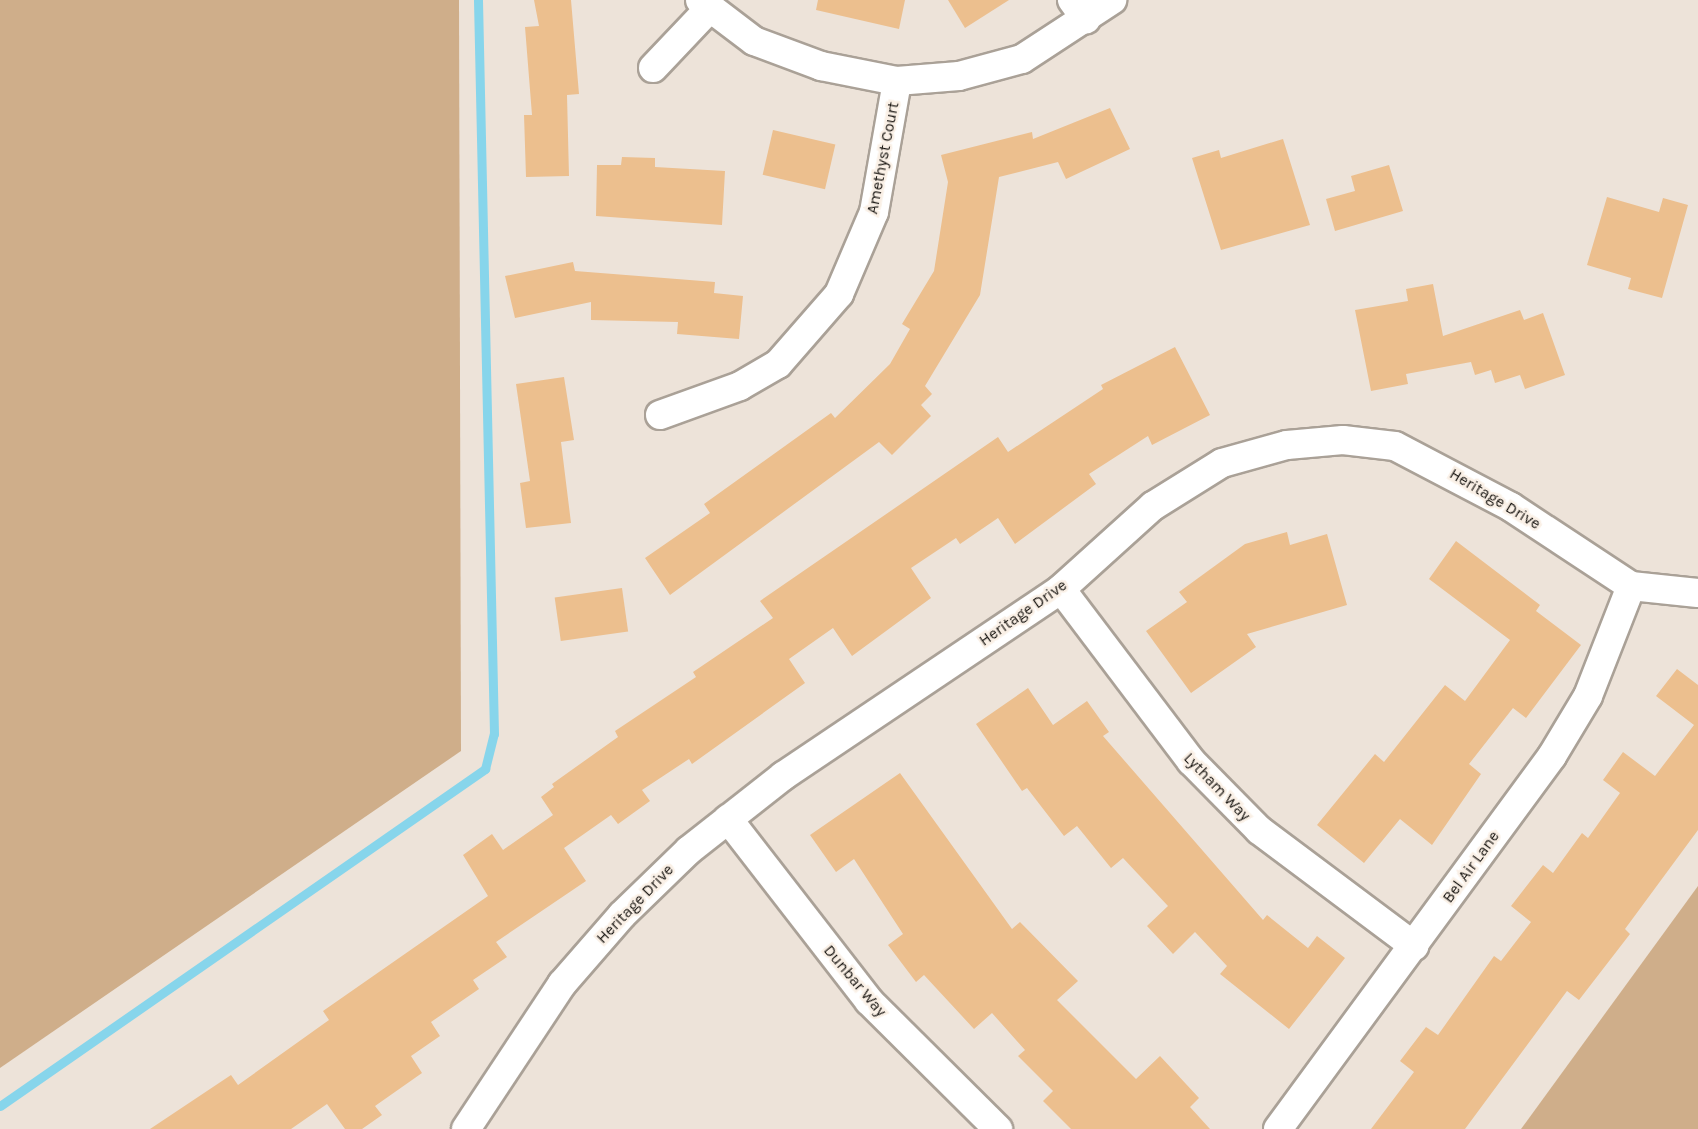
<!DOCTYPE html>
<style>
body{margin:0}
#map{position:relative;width:1698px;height:1129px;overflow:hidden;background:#ede3d9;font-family:Karla,sans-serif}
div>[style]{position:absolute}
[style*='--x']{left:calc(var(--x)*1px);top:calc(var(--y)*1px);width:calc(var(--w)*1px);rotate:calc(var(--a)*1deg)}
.green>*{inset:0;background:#cfae8a}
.stream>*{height:9px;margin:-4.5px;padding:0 4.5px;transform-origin:4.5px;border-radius:4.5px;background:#87d5eb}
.building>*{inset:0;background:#ecbf8e;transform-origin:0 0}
.roads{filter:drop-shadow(2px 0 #aaa197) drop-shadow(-2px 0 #aaa197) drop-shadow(0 2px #aaa197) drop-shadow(0 -2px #aaa197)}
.street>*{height:28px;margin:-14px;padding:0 14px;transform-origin:14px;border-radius:14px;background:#fff}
span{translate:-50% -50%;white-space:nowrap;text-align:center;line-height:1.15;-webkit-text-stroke:5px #faf0e6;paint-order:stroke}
.street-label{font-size:16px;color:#171410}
</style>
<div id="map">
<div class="green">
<div style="clip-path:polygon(0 0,459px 0,461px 751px,0 1068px)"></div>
<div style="clip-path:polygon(1698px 886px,1698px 1129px,1521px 1129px)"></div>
</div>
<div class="stream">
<div style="--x:0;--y:1106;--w:591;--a:-34.79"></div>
<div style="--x:485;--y:769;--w:36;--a:-76"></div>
<div style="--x:494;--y:734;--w:734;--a:-91.25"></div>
</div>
<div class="building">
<div style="clip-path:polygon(534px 0,571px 0,579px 94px,567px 95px,569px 176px,526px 177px,524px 115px,532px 115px,525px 27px,539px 26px)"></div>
<div style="clip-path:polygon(818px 0,905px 0,899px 29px,816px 10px)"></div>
<div style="clip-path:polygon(948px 0,1009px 0,965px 28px)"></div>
<div style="clip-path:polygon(1110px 108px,1130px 149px,1066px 179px,1058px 162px,999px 177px,980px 295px,925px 386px,932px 394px,921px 405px,931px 416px,892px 455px,879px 442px,670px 595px,645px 558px,710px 513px,704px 504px,831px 413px,835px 418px,890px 364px,910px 329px,902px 324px,934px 271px,948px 182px,941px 155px,1032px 132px,1033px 139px)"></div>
<div style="left:773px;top:130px;width:64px;height:46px;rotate:13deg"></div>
<div style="clip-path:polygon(1283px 139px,1310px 225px,1221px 250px,1192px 158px,1219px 150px,1221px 158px)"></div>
<div style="clip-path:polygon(622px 157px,655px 158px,655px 167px,725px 171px,722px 225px,596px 216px,597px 165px,621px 165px)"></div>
<div style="clip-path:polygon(1389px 165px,1403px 211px,1335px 231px,1326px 199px,1355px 191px,1351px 176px)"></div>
<div style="clip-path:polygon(1607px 197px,1659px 212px,1663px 198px,1688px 205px,1662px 298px,1628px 289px,1631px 278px,1587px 265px)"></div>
<div style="clip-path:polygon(573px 262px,575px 271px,715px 282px,714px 293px,743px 296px,739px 339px,677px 334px,678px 322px,591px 320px,591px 302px,515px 318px,505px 276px)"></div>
<div style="clip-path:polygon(1433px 284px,1443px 336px,1520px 310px,1524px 320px,1543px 313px,1565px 375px,1525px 389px,1520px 375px,1495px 383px,1491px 370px,1475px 375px,1471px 362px,1406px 374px,1408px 384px,1371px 391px,1355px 310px,1408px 301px,1406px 289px)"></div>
<div style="clip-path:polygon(1175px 347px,1210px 415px,1152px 445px,1148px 436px,1089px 474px,1096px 484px,1015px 544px,998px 518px,960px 544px,956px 538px,911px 568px,931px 598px,852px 656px,833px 628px,789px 659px,805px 683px,692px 764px,689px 759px,642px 790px,650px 801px,618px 824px,611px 815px,564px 848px,586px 881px,496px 942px,507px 957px,473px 980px,479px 989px,431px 1022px,440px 1036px,411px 1056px,422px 1073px,375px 1106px,382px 1115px,362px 1129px,345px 1129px,327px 1104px,291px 1129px,150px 1129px,231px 1075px,238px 1085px,329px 1020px,323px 1011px,488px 896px,463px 855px,492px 834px,503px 850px,553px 815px,541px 797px,554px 787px,552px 784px,618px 737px,615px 731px,696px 677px,693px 672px,773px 618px,760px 601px,998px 437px,1008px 452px,1103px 389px,1101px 385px)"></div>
<div style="clip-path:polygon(564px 377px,574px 440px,561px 442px,571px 523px,526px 528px,520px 483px,530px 481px,516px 384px)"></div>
<div style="clip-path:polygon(1287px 532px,1290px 545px,1327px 534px,1347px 605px,1247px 634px,1256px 647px,1191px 693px,1146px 631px,1187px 602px,1179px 592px,1245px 544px)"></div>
<div style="clip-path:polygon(1456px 541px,1540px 605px,1536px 611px,1581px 645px,1526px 718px,1513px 708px,1469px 764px,1481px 774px,1432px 845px,1400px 819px,1364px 863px,1317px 825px,1375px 754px,1384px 762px,1445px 685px,1465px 701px,1510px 640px,1429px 579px)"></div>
<div style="left:622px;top:588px;width:44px;height:68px;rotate:82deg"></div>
<div style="clip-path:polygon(1677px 669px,1698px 685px,1698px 830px,1625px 929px,1630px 934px,1579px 1000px,1567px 991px,1465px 1129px,1371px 1129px,1414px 1072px,1400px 1061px,1426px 1027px,1438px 1035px,1494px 956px,1501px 961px,1531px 922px,1511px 906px,1543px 865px,1553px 873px,1582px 833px,1588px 838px,1620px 793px,1603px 780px,1623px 752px,1655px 776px,1694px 725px,1656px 696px)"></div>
<div style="clip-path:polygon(1028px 688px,1053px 725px,1087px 701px,1109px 732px,1103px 736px,1263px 920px,1267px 915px,1308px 948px,1317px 936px,1345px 958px,1289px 1029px,1220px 974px,1227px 966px,1195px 932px,1173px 954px,1147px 926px,1168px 906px,1123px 858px,1111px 868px,1077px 826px,1064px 836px,1027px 788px,1022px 791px,976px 724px)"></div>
<div style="clip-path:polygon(900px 773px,1012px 929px,1020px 922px,1078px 981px,1057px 1000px,1136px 1079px,1160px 1056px,1199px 1098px,1190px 1107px,1210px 1129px,1071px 1129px,1043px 1101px,1053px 1091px,1018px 1056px,1025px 1050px,992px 1013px,974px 1029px,924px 975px,916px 982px,888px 945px,903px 934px,854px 859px,836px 872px,810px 835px)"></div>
</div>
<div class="roads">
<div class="street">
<div style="--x:700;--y:0;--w:68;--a:37.2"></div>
<div style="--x:754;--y:41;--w:72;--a:20.5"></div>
<div style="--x:821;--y:66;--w:77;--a:11.2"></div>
<div style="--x:897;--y:81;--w:62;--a:-4.6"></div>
<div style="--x:959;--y:76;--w:65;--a:-15.1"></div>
<div style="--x:1022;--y:59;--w:108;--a:-33.2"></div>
<div style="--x:1072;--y:0;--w:24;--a:54"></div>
<div style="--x:653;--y:68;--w:80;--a:-46.5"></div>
<div style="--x:660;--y:415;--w:85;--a:-19.9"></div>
<div style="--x:740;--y:386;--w:44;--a:-30.1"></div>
<div style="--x:778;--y:364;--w:93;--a:-48.9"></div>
<div style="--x:839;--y:294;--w:89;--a:-66.9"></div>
<div style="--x:874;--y:212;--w:133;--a:-80"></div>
<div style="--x:1061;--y:589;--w:216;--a:52.9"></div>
<div style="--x:1191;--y:761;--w:97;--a:45.4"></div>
<div style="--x:1259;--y:830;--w:194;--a:36.8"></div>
<div style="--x:728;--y:819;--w:230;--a:52.2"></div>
<div style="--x:869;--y:1001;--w:182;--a:44.8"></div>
<div style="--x:466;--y:1129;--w:174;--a:-56.5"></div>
<div style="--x:562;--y:984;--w:91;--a:-49"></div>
<div style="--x:622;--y:915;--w:93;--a:-44.1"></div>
<div style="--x:689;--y:850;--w:120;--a:-38.2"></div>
<div style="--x:783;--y:776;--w:335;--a:-33.9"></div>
<div style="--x:1061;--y:589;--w:124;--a:-42.1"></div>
<div style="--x:1153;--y:506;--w:81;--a:-31.9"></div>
<div style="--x:1222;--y:463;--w:67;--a:-15.5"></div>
<div style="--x:1287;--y:445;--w:56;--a:-5.1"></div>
<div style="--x:1343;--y:440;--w:52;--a:6.6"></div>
<div style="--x:1395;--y:446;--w:131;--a:27.7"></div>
<div style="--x:1511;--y:507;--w:144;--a:33.4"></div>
<div style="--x:1631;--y:586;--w:67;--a:6"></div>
<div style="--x:1278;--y:1129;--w:463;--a:-53.7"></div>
<div style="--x:1552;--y:756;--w:70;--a:-59"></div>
<div style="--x:1588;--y:696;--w:118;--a:-68.6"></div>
</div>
</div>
<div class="street-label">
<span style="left:883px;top:158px;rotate:-79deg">Amethyst Court</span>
<span style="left:1495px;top:499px;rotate:31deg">Heritage Drive</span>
<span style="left:1023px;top:613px;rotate:-35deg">Heritage Drive</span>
<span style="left:1217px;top:787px;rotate:46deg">Lytham Way</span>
<span style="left:1471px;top:867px;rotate:-54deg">Bel Air Lane</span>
<span style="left:635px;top:904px;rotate:-46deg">Heritage Drive</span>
<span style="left:855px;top:981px;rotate:50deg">Dunbar Way</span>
</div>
</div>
